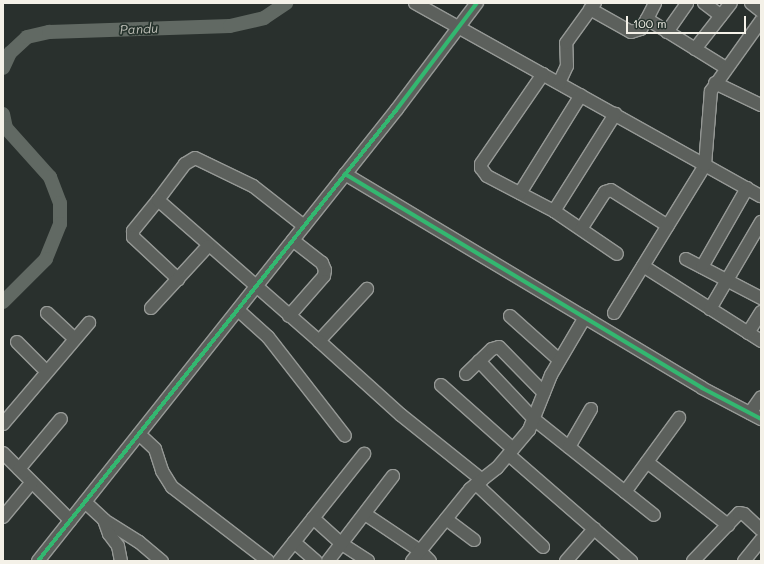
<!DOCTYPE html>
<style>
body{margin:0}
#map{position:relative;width:764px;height:564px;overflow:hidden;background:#29302d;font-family:Mali,sans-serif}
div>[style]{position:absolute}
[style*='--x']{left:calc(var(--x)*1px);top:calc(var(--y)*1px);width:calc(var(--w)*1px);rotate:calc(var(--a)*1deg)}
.river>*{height:14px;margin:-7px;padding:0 7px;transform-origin:7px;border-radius:7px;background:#616963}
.roads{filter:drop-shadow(1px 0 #969996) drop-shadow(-1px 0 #969996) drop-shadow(0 1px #969996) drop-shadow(0 -1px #969996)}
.minor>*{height:12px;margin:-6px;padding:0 6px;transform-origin:6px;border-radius:6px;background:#5c605c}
.cycleway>*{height:4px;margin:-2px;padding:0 2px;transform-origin:2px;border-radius:2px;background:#33b770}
span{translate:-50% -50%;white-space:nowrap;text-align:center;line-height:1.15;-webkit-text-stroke:3.5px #26332d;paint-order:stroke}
.water-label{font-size:13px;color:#bcbdb5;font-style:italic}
.frame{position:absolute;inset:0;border:4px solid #f4f1e8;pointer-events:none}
.scale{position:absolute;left:626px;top:16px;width:120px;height:18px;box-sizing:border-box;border:2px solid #f4f1e8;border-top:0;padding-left:5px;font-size:12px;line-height:14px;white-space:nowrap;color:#f4f1e8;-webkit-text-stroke:3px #26332d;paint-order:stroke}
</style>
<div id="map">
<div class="river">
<div style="--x:3;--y:68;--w:17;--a:-65"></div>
<div style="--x:10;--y:53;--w:23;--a:-43"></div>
<div style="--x:27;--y:37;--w:23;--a:-13"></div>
<div style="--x:49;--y:32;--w:181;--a:-1.9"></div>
<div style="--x:230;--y:26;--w:35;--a:-13"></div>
<div style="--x:264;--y:18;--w:27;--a:-34"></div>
<div style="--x:3;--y:114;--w:14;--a:78"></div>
<div style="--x:6;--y:128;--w:66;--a:48.1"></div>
<div style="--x:50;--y:177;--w:28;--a:69"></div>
<div style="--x:60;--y:203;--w:21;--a:90"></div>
<div style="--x:60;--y:224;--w:38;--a:112"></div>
<div style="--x:46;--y:259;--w:61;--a:135"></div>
</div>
<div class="roads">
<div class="minor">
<div style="--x:415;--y:3;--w:396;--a:29.2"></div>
<div style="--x:704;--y:3;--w:21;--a:37"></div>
<div style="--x:751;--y:3;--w:13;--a:39"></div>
<div style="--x:590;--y:9;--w:47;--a:29.3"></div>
<div style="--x:631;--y:32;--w:10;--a:-17"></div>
<div style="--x:641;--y:29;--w:12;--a:-59"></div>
<div style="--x:647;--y:19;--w:93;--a:31.8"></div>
<div style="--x:647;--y:19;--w:18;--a:-63"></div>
<div style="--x:667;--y:32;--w:35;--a:-55"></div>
<div style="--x:695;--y:49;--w:58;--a:-52"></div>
<div style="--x:543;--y:74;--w:109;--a:124.6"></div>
<div style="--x:481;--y:164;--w:4;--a:90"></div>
<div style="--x:481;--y:168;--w:10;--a:53"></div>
<div style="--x:487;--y:176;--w:76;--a:27.6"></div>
<div style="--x:554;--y:211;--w:76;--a:34.3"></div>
<div style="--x:559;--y:83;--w:19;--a:-65"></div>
<div style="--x:567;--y:66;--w:23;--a:-92"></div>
<div style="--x:566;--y:43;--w:49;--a:-54.1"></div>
<div style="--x:715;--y:83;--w:51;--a:25.6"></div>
<div style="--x:345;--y:174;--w:416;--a:30.9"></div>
<div style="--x:702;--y:388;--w:67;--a:27.7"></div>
<div style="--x:520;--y:193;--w:115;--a:-58.1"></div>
<div style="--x:158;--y:200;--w:40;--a:129"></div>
<div style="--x:133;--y:231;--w:6;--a:90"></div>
<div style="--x:133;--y:237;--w:62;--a:43"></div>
<div style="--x:554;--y:211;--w:115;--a:-57.8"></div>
<div style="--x:304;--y:226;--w:65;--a:-141.9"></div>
<div style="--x:253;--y:186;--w:64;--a:-154.2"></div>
<div style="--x:195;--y:158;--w:12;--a:149"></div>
<div style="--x:185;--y:164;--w:45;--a:126.9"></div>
<div style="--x:158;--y:200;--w:214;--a:41.2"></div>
<div style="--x:319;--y:341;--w:71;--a:-47.3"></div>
<div style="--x:581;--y:229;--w:44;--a:-57"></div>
<div style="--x:605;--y:192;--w:6;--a:-18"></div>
<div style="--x:611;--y:190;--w:67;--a:32.3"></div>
<div style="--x:686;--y:259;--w:85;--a:27.5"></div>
<div style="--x:643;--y:266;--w:140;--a:32.4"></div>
<div style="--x:702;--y:267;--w:91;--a:-60.3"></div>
<div style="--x:151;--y:308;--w:84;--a:-47.4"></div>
<div style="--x:710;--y:309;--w:101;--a:-59.6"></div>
<div style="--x:238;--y:310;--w:40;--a:42"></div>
<div style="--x:268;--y:337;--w:125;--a:52.1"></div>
<div style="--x:47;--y:313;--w:38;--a:43"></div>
<div style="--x:614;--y:313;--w:174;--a:-58.4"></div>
<div style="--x:705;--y:165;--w:74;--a:-85.4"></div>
<div style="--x:711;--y:91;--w:86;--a:-54.5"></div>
<div style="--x:289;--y:316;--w:53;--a:-48.8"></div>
<div style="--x:324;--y:276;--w:6;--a:-81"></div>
<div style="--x:325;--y:270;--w:8;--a:-113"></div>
<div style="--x:322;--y:263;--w:37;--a:-142"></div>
<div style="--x:510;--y:316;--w:66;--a:41.9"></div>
<div style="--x:748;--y:333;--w:25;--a:-58"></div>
<div style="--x:319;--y:341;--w:110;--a:42.1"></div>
<div style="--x:401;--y:415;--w:104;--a:38.7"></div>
<div style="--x:17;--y:342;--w:42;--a:45"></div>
<div style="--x:479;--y:361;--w:81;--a:46.5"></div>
<div style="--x:535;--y:420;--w:152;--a:38.6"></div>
<div style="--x:466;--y:374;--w:36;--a:-44"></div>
<div style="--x:492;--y:349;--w:7;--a:-16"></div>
<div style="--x:499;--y:347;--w:64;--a:45.6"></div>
<div style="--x:441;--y:385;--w:96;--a:41.6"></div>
<div style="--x:750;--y:413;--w:19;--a:-55"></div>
<div style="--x:3;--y:424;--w:133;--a:-49.6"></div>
<div style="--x:139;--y:434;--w:22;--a:43"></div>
<div style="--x:155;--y:449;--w:23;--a:72"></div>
<div style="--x:162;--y:471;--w:19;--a:58"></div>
<div style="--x:172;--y:487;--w:121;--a:37.6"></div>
<div style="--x:569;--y:447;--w:44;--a:-59.9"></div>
<div style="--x:3;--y:453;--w:95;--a:45"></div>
<div style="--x:509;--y:455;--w:162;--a:41"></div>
<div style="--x:647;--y:462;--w:103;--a:37.9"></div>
<div style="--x:19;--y:469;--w:65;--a:-50"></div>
<div style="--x:476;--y:484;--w:92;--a:43.2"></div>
<div style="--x:625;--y:492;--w:92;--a:-53.9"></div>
<div style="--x:85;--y:502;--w:26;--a:43"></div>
<div style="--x:104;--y:520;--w:41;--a:32.2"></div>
<div style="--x:139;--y:542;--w:30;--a:40"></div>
<div style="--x:365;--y:514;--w:66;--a:33.9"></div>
<div style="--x:420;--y:551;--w:14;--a:45"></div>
<div style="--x:3;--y:517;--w:45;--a:-50.4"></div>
<div style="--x:313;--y:518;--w:39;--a:42"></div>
<div style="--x:342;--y:544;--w:31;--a:33"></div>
<div style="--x:446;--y:519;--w:35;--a:37"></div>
<div style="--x:104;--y:520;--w:15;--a:70"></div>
<div style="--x:109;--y:534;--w:15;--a:53"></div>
<div style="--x:118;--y:546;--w:15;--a:79"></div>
<div style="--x:294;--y:542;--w:29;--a:41"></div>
<div style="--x:38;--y:561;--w:577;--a:-51.54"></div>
<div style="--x:397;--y:109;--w:133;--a:-53"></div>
<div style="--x:279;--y:561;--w:137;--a:-51.5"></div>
<div style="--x:328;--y:561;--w:107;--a:-52.6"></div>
<div style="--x:412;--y:561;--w:92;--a:-51.1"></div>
<div style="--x:470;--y:489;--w:34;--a:-38"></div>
<div style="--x:497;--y:468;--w:50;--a:-49.9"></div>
<div style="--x:529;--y:430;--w:59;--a:-68.2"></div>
<div style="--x:551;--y:375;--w:67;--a:-59.6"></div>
<div style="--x:566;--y:561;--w:43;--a:-48.8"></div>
<div style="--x:693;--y:561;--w:66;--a:-46.2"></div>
<div style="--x:739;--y:513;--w:5;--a:11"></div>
<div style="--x:744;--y:514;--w:23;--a:43"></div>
<div style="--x:744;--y:561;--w:27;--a:-51"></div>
</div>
</div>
<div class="cycleway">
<div style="--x:345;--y:174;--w:416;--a:30.9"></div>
<div style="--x:702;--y:388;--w:67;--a:27.7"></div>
<div style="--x:38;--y:561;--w:577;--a:-51.54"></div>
<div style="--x:397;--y:109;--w:133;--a:-53"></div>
</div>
<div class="water-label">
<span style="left:139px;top:29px;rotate:-2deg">Pandu</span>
</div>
<div class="frame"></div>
<div class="scale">100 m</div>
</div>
